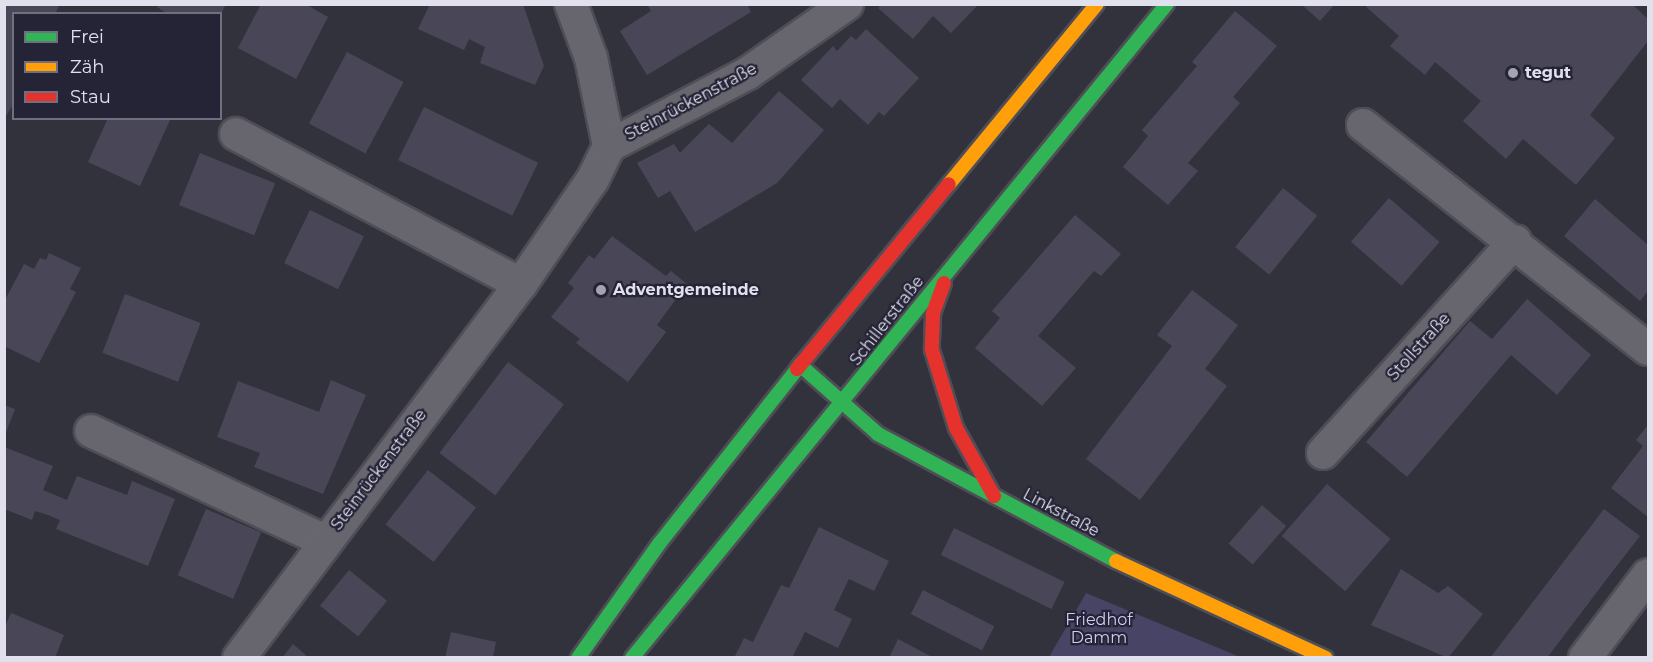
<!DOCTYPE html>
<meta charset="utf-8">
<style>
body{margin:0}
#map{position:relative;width:1653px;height:662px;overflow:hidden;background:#32323c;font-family:Montserrat,sans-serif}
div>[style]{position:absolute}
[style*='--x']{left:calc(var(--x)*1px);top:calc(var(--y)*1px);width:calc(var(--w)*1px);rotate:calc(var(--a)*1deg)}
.green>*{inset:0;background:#474465}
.building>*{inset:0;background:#494757;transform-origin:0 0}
.roads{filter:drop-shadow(2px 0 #4f4e57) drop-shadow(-2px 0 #4f4e57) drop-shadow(0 2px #4f4e57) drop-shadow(0 -2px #4f4e57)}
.street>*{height:32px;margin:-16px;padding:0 16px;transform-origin:16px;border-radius:16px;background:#67666f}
.fast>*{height:14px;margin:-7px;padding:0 7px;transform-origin:7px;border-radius:7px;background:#30b455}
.slow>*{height:14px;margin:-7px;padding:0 7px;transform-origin:7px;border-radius:7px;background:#ff9f0a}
.jam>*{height:14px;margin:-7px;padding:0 7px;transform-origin:7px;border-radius:7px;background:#e5322d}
.dots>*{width:16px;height:16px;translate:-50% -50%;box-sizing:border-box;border:3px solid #252336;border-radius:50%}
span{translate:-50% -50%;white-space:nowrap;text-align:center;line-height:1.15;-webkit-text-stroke:4.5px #252336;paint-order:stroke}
.poi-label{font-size:16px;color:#e1e1ee;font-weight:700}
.left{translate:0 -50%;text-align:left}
.street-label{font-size:16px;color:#e1e1ee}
.park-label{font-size:16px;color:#cfcdf1}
.frame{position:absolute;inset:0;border:6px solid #e1e1ee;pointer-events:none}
.legend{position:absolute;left:12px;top:12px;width:210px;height:108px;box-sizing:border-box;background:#252336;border:2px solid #706f80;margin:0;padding:8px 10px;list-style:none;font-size:18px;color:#e1e1ee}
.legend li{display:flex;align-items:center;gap:12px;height:30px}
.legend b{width:30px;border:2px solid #706f80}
</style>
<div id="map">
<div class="green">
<div style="clip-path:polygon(1086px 593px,1240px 657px,1049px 657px)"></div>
</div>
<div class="building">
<div style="clip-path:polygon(4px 4px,60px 4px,55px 14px,14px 14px,14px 103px,4px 119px)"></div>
<div style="clip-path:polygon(159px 4px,226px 4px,221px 14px,168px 14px,157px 7px)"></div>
<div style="clip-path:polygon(261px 4px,305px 4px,328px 17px,296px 79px,238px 48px)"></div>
<div style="clip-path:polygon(430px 4px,523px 4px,544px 66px,535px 85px,480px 63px,485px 47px,469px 39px,464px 50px,418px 29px)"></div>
<div style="clip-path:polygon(647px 4px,747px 4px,751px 12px,647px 75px,620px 31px,651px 11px)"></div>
<div style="clip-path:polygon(882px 4px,975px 4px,977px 6px,951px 33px,933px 16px,913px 39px,878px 8px)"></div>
<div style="clip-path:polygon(1301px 4px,1335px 4px,1320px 21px)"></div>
<div style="clip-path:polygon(1363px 4px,1632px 4px,1648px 19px,1648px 41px,1590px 115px,1615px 138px,1576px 185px,1523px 139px,1506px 159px,1463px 121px,1481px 101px,1435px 62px,1425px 75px,1390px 46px,1399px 36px)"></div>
<div style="clip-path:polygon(1235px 11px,1277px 46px,1233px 97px,1240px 103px,1188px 163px,1198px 171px,1168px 205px,1123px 167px,1148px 136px,1142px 130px,1197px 66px,1192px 62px)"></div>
<div style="clip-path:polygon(866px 29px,919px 78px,884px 116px,879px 112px,868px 125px,840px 99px,832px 108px,801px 80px,833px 46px,837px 51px,851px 36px,856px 40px)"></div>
<div style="left:347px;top:52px;width:64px;height:81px;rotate:28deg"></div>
<div style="clip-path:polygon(779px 91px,824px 130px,777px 183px,695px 232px,670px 191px,658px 198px,637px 163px,674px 144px,680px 153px,709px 124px,732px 143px)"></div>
<div style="left:424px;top:107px;width:127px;height:59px;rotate:26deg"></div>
<div style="clip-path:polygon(108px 118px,171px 118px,140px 186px,88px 162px)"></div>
<div style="left:200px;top:153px;width:81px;height:56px;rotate:22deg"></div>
<div style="left:1283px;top:188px;width:44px;height:76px;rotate:39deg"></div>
<div style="left:1389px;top:198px;width:67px;height:58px;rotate:41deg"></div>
<div style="clip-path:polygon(1595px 199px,1648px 245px,1648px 291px,1640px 301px,1564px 236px)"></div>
<div style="left:310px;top:210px;width:60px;height:59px;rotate:26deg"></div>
<div style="clip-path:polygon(1075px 215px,1121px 254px,1101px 276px,1094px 271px,1038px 336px,1076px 368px,1042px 406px,975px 348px,1000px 318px,992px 311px)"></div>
<div style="clip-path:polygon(612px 236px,666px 276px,671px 271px,687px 284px,657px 325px,666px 332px,628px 382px,576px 343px,580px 339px,551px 317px,574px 288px,568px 283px,589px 255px,594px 259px)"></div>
<div style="clip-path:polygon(49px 253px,81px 268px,70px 289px,76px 292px,39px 363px,4px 346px,4px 302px,24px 264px,34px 269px,40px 258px,46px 260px)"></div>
<div style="clip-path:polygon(1192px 290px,1238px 325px,1205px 369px,1227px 386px,1140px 500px,1086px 459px,1172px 346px,1157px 335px)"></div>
<div style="left:125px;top:294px;width:81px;height:63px;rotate:21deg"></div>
<div style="clip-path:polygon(1527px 299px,1591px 355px,1557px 395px,1511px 355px,1407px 477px,1366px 442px,1470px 321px,1492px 339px)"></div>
<div style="left:508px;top:362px;width:70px;height:114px;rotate:37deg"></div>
<div style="clip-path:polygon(331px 380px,366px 395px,323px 494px,254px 467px,260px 453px,217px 437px,238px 381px,319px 412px)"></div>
<div style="clip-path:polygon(4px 405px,15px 409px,5px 435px,4px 435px)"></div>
<div style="clip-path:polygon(1648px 425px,1648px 517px,1611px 488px,1643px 446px,1636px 440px)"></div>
<div style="clip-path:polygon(4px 447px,53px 466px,43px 490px,67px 500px,77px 476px,127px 495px,132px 481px,175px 499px,148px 566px,56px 529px,60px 520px,48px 515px,35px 511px,32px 520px,4px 509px)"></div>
<div style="left:428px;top:470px;width:61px;height:69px;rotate:38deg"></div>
<div style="left:1327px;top:484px;width:84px;height:69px;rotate:41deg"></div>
<div style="left:1262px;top:505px;width:32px;height:51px;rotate:41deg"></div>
<div style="left:206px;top:509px;width:60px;height:72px;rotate:23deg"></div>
<div style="clip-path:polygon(1604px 509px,1640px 536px,1609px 576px,1547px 658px,1490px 658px)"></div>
<div style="clip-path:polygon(819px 527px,889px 561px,874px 591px,849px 579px,834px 610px,852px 619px,838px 648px,805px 632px,792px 658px,734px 658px,744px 638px,753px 642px,781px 585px,789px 588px)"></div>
<div style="left:954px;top:528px;width:123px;height:30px;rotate:26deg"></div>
<div style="clip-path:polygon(1401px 569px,1438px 593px,1448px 586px,1483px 614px,1448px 658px,1371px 625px)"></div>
<div style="left:349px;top:570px;width:49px;height:46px;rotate:39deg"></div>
<div style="left:923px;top:590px;width:80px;height:27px;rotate:27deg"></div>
<div style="clip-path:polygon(11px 613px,64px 635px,55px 658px,4px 658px,4px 629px)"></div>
<div style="clip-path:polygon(451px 632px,496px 642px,493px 658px,445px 658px)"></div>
<div style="clip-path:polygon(898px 639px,934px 658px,889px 658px)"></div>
<div style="clip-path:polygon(293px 644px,309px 658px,282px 658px)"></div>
</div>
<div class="roads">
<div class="street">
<div style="--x:571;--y:4;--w:58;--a:69.7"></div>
<div style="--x:591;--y:58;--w:90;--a:78.4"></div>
<div style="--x:1363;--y:125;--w:362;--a:38.2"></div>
<div style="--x:236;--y:134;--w:322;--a:27.8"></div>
<div style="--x:91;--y:431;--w:259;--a:25.2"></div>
<div style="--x:1323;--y:453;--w:286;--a:-47.8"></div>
<div style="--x:239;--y:658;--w:468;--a:-53"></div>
<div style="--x:521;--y:284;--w:127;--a:-55.6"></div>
<div style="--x:593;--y:179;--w:37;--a:-64"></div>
<div style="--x:609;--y:146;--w:157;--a:-27.7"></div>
<div style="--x:748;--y:73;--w:121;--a:-34.9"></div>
<div style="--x:1585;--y:658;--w:104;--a:-52.8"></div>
</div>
<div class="fast">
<div style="--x:800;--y:365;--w:104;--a:41.5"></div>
<div style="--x:878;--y:434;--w:270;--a:28.1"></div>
<div style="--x:578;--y:658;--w:140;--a:-54.6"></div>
<div style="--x:659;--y:544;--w:223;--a:-51.7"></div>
<div style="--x:632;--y:658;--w:845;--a:-50.72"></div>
</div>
<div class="slow">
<div style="--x:949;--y:184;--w:233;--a:-50.6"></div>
<div style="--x:1116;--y:561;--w:231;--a:24.8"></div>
</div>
<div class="jam">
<div style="--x:944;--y:283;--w:33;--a:110"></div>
<div style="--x:933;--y:314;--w:36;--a:92"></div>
<div style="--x:932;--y:350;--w:82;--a:72.9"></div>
<div style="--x:956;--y:428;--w:78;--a:60.8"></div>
<div style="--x:797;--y:369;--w:239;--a:-50.6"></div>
</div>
</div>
<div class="dots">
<div style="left:1513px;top:73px;background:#a4a4b0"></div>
<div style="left:601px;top:290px;background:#a4a4b0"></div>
</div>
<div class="poi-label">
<span class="left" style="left:1525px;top:73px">tegut</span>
<span class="left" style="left:613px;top:290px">Adventgemeinde</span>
</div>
<div class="street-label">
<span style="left:691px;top:102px;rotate:-28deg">Steinrückenstraße</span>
<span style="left:887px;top:321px;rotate:-52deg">Schillerstraße</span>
<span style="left:1419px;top:347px;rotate:-48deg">Stollstraße</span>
<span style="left:379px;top:470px;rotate:-53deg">Steinrückenstraße</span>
<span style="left:1061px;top:513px;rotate:28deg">Linkstraße</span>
</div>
<div class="park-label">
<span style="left:1099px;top:629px">Friedhof<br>Damm</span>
</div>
<div class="frame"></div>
<ul class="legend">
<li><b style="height:8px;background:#30b455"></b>Frei</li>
<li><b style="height:8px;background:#ff9f0a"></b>Zäh</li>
<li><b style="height:8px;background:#e5322d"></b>Stau</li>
</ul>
</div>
